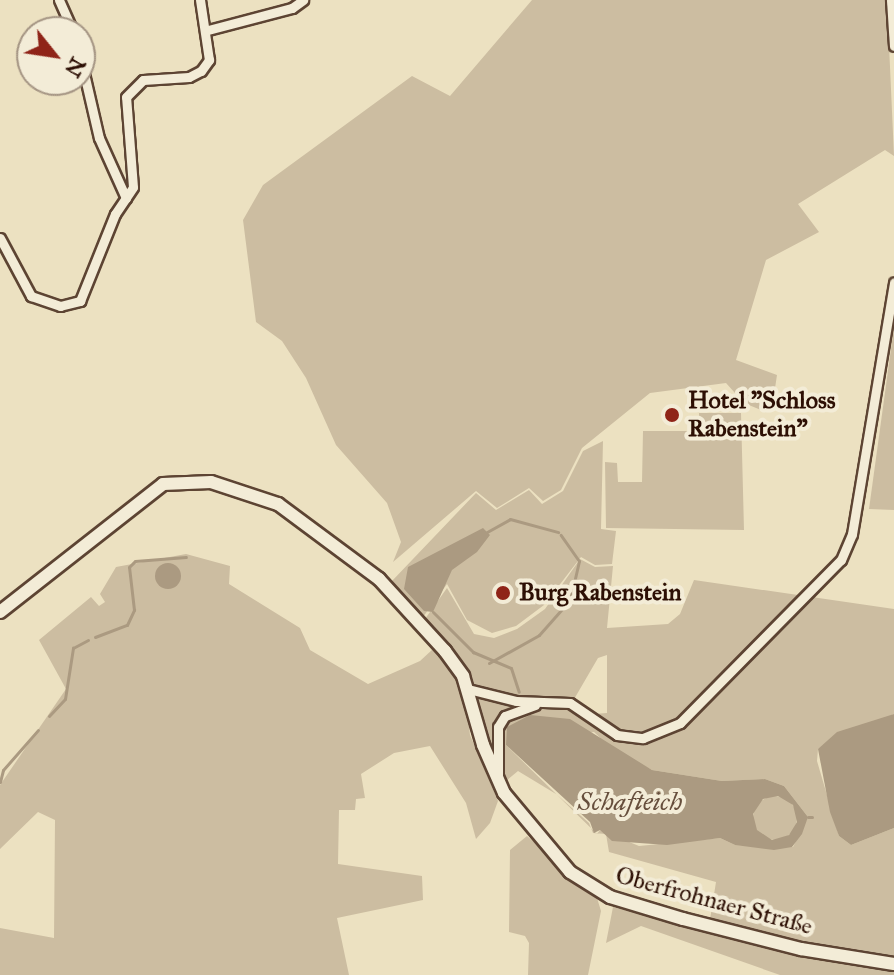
<!DOCTYPE html>
<meta charset="utf-8">
<style>
body{margin:0}
#map{position:relative;width:894px;height:975px;overflow:hidden;background:#ece1c1;font-family:"IM FELL Great Primer",serif}
div>[style]{position:absolute}
[style*='--x']{left:calc(var(--x)*1px);top:calc(var(--y)*1px);width:calc(var(--w)*1px);rotate:calc(var(--a)*1deg)}
.green>*{inset:0;background:#ccbda1}
.round{border-radius:50%}
.water>*{inset:0;background:#ab9a81}
.stream>*{height:3px;margin:-1.5px;padding:0 1.5px;transform-origin:1.5px;border-radius:1.5px;background:#ab9a81}
.roads{filter:drop-shadow(2px 0 #5d4433) drop-shadow(-2px 0 #5d4433) drop-shadow(0 2px #5d4433) drop-shadow(0 -2px #5d4433)}
.street>*{height:9px;margin:-4.5px;padding:0 4.5px;transform-origin:4.5px;border-radius:4.5px;background:#f3ecd7}
.secondary>*{height:12px;margin:-6px;padding:0 6px;transform-origin:6px;border-radius:6px;background:#f3ecd7}
.dots>*{width:22px;height:22px;translate:-50% -50%;box-sizing:border-box;border:4px solid #f3ecd7;border-radius:50%}
span{translate:-50% -50%;white-space:nowrap;text-align:center;line-height:1.15;-webkit-text-stroke:8px #f3ecd7;paint-order:stroke}
.poi-label{font-size:24px;color:#2d0f04;font-weight:700}
.left{translate:0 -50%;text-align:left}
.street-label{font-size:24px;color:#2d0f04}
.water-label{font-size:26px;color:#664e3c;font-style:italic}
.north{position:absolute;left:16px;top:16px;width:80px;height:80px;box-sizing:border-box;background:#f3ecd7;border:2px solid #a49483;border-radius:50%;rotate:120deg;font-size:22px;font-weight:700;line-height:32px;text-align:center;color:#2d0f04}
.north::after{content:'';display:block;margin:auto;width:28px;height:36px;background:#8f2418;clip-path:polygon(50% 0,100% 100%,50% 72%,0 100%)}
</style>
<div id="map">
<div class="green">
<div style="clip-path:polygon(532px 0,887px 0,894px 156px,885px 150px,798px 204px,819px 232px,766px 260px,736px 360px,777px 375px,774px 395px,761px 410px,744px 403px,726px 383px,650px 393px,582px 448px,561px 490px,543px 501px,529px 488px,497px 508px,476px 491px,393px 562px,401px 542px,387px 503px,336px 445px,306px 378px,282px 341px,256px 322px,243px 220px,263px 185px,412px 76px,450px 96px)"></div>
<div style="clip-path:polygon(894px 327px,894px 510px,869px 509px)"></div>
<div style="clip-path:polygon(699px 413px,741px 413px,744px 530px,606px 528px,605px 462px,617px 463px,618px 482px,642px 482px,643px 431px,699px 431px)"></div>
<div style="clip-path:polygon(603px 441px,601px 529px,616px 531px,612px 564px,595px 565px,581px 557px,544px 605px,516px 626px,492px 633px,467px 620px,447px 584px,423px 617px,392px 581px,476px 493px,496px 510px,529px 490px,542px 504px,563px 491px,583px 451px)"></div>
<div style="clip-path:polygon(186px 554px,230px 566px,229px 584px,300px 628px,310px 650px,368px 684px,420px 661px,433px 649px,459px 682px,466px 702px,470px 735px,498px 801px,490px 823px,476px 839px,466px 803px,430px 746px,394px 753px,361px 774px,365px 798px,356px 799px,355px 810px,339px 810px,338px 864px,422px 876px,423px 900px,337px 918px,349px 975px,0 975px,0 928px,54px 938px,55px 820px,38px 812px,0 849px,0 785px,66px 689px,39px 640px,91px 597px,99px 606px,105px 602px,100px 594px,116px 567px)"></div>
<div style="clip-path:polygon(evenodd,580px 559px,595px 567px,613px 566px,607px 628px,668px 624px,680px 614px,694px 580px,894px 609px,894px 714px,818px 749px,817px 761px,839px 836px,851px 845px,894px 828px,894px 975px,780px 975px,641px 926px,606px 943px,613px 907px,708px 932px,716px 882px,609px 852px,606px 834px,593px 833px,589px 823px,556px 794px,518px 771px,506px 781px,489px 745px,471px 680px,425px 619px,447px 588px,474px 634px,494px 638px,517px 629px,545px 609px,580px 559px,607px 655px,607px 713px,593px 714px,573px 701px,598px 658px,607px 655px,580px 559px,594px 732px,613px 750px,652px 770px,722px 781px,765px 779px,784px 786px,808px 817px,793px 847px,735px 845px,720px 838px,639px 846px,600px 830px,597px 834px,506px 745px,594px 732px)"></div>
<div class="round" style="left:753px;top:796px;width:44px;height:44px"></div>
<div style="clip-path:polygon(527px 836px,597px 898px,601px 911px,588px 975px,528px 975px,529px 943px,525px 936px,509px 932px,510px 850px)"></div>
</div>
<div class="water">
<div style="clip-path:polygon(483px 528px,490px 535px,477px 552px,452px 570px,433px 612px,424px 611px,404px 589px,408px 567px)"></div>
<div class="round" style="left:155px;top:563px;width:26px;height:26px"></div>
<div style="clip-path:polygon(894px 714px,894px 828px,851px 845px,839px 836px,830px 812px,818px 749px,837px 732px)"></div>
<div style="clip-path:polygon(evenodd,530px 715px,570px 719px,652px 770px,722px 781px,765px 779px,784px 786px,808px 817px,802px 834px,792px 847px,774px 850px,735px 845px,720px 838px,667px 845px,612px 841px,600px 830px,594px 833px,590px 822px,506px 745px,507px 727px,530px 715px,778px 796px,793px 805px,797px 822px,789px 835px,772px 840px,757px 830px,753px 814px,763px 799px,778px 796px)"></div>
</div>
<div class="stream">
<div style="--x:487;--y:532;--w:26;--a:-29"></div>
<div style="--x:510;--y:519;--w:50;--a:15.2"></div>
<div style="--x:433;--y:612;--w:57;--a:45"></div>
<div style="--x:473;--y:652;--w:41;--a:22.8"></div>
<div style="--x:511;--y:668;--w:25;--a:72"></div>
<div style="--x:95;--y:637;--w:34;--a:-21"></div>
<div style="--x:127;--y:625;--w:17;--a:-65"></div>
<div style="--x:134;--y:610;--w:43;--a:-96.6"></div>
<div style="--x:129;--y:567;--w:8;--a:-45"></div>
<div style="--x:135;--y:561;--w:51;--a:-4.5"></div>
<div style="--x:489;--y:663;--w:57;--a:-29.2"></div>
<div style="--x:539;--y:635;--w:47;--a:-48.5"></div>
<div style="--x:570;--y:600;--w:40;--a:-77"></div>
<div style="--x:579;--y:561;--w:32;--a:-125"></div>
<div style="--x:49;--y:716;--w:23;--a:-47"></div>
<div style="--x:65;--y:699;--w:52;--a:-81.1"></div>
<div style="--x:73;--y:648;--w:17;--a:-28"></div>
<div style="--x:0;--y:782;--w:12;--a:-76"></div>
<div style="--x:3;--y:770;--w:53;--a:-48.8"></div>
<div style="--x:808;--y:817;--w:4;--a:0"></div>
</div>
<div class="roads">
<div class="street">
<div style="--x:59;--y:0;--w:35;--a:66"></div>
<div style="--x:891;--y:0;--w:46;--a:86.3"></div>
<div style="--x:208;--y:30;--w:87;--a:-14.7"></div>
<div style="--x:292;--y:8;--w:14;--a:-36"></div>
<div style="--x:80;--y:56;--w:84;--a:77"></div>
<div style="--x:99;--y:138;--w:66;--a:65.8"></div>
<div style="--x:0;--y:238;--w:66;--a:61.9"></div>
<div style="--x:31;--y:296;--w:31;--a:19"></div>
<div style="--x:60;--y:306;--w:21;--a:-14"></div>
<div style="--x:80;--y:301;--w:94;--a:-68.1"></div>
<div style="--x:115;--y:214;--w:32;--a:-56"></div>
<div style="--x:133;--y:187;--w:90;--a:-94.4"></div>
<div style="--x:126;--y:97;--w:24;--a:-45"></div>
<div style="--x:143;--y:80;--w:46;--a:-3.7"></div>
<div style="--x:189;--y:77;--w:13;--a:-27"></div>
<div style="--x:201;--y:71;--w:14;--a:-54"></div>
<div style="--x:209;--y:60;--w:61;--a:-98.5"></div>
<div style="--x:468;--y:689;--w:49;--a:14"></div>
<div style="--x:516;--y:701;--w:54;--a:2.1"></div>
<div style="--x:570;--y:703;--w:57;--a:34.2"></div>
<div style="--x:617;--y:735;--w:26;--a:7"></div>
<div style="--x:643;--y:738;--w:40;--a:-22"></div>
<div style="--x:680;--y:723;--w:229;--a:-45.4"></div>
<div style="--x:841;--y:560;--w:28;--a:-67"></div>
<div style="--x:852;--y:534;--w:255;--a:-80.5"></div>
<div style="--x:498;--y:775;--w:48;--a:-90"></div>
<div style="--x:498;--y:727;--w:13;--a:-58"></div>
<div style="--x:505;--y:716;--w:32;--a:-20"></div>
</div>
<div class="secondary">
<div style="--x:0;--y:612;--w:207;--a:-38.1"></div>
<div style="--x:163;--y:484;--w:48;--a:-2.4"></div>
<div style="--x:211;--y:482;--w:71;--a:18.2"></div>
<div style="--x:278;--y:504;--w:126;--a:36.6"></div>
<div style="--x:379;--y:579;--w:98;--a:47.5"></div>
<div style="--x:445;--y:651;--w:31;--a:54"></div>
<div style="--x:463;--y:676;--w:72;--a:73.8"></div>
<div style="--x:483;--y:745;--w:52;--a:66.4"></div>
<div style="--x:504;--y:793;--w:103;--a:50.1"></div>
<div style="--x:570;--y:872;--w:47;--a:32"></div>
<div style="--x:610;--y:897;--w:76;--a:16.8"></div>
<div style="--x:683;--y:919;--w:122;--a:14.3"></div>
<div style="--x:801;--y:949;--w:94;--a:9.2"></div>
</div>
</div>
<div class="dots">
<div style="left:672px;top:415px;background:#8f2418"></div>
<div style="left:503px;top:593px;background:#8f2418"></div>
</div>
<div class="poi-label">
<span class="left" style="left:688px;top:415px">Hotel "Schloss<br>Rabenstein"</span>
<span class="left" style="left:519px;top:593px">Burg Rabenstein</span>
</div>
<div class="street-label">
<span style="left:714px;top:901px;rotate:15deg">Oberfrohnaer Straße</span>
</div>
<div class="water-label">
<span style="left:630px;top:802px">Schafteich</span>
</div>
<div class="north">N</div>
</div>
